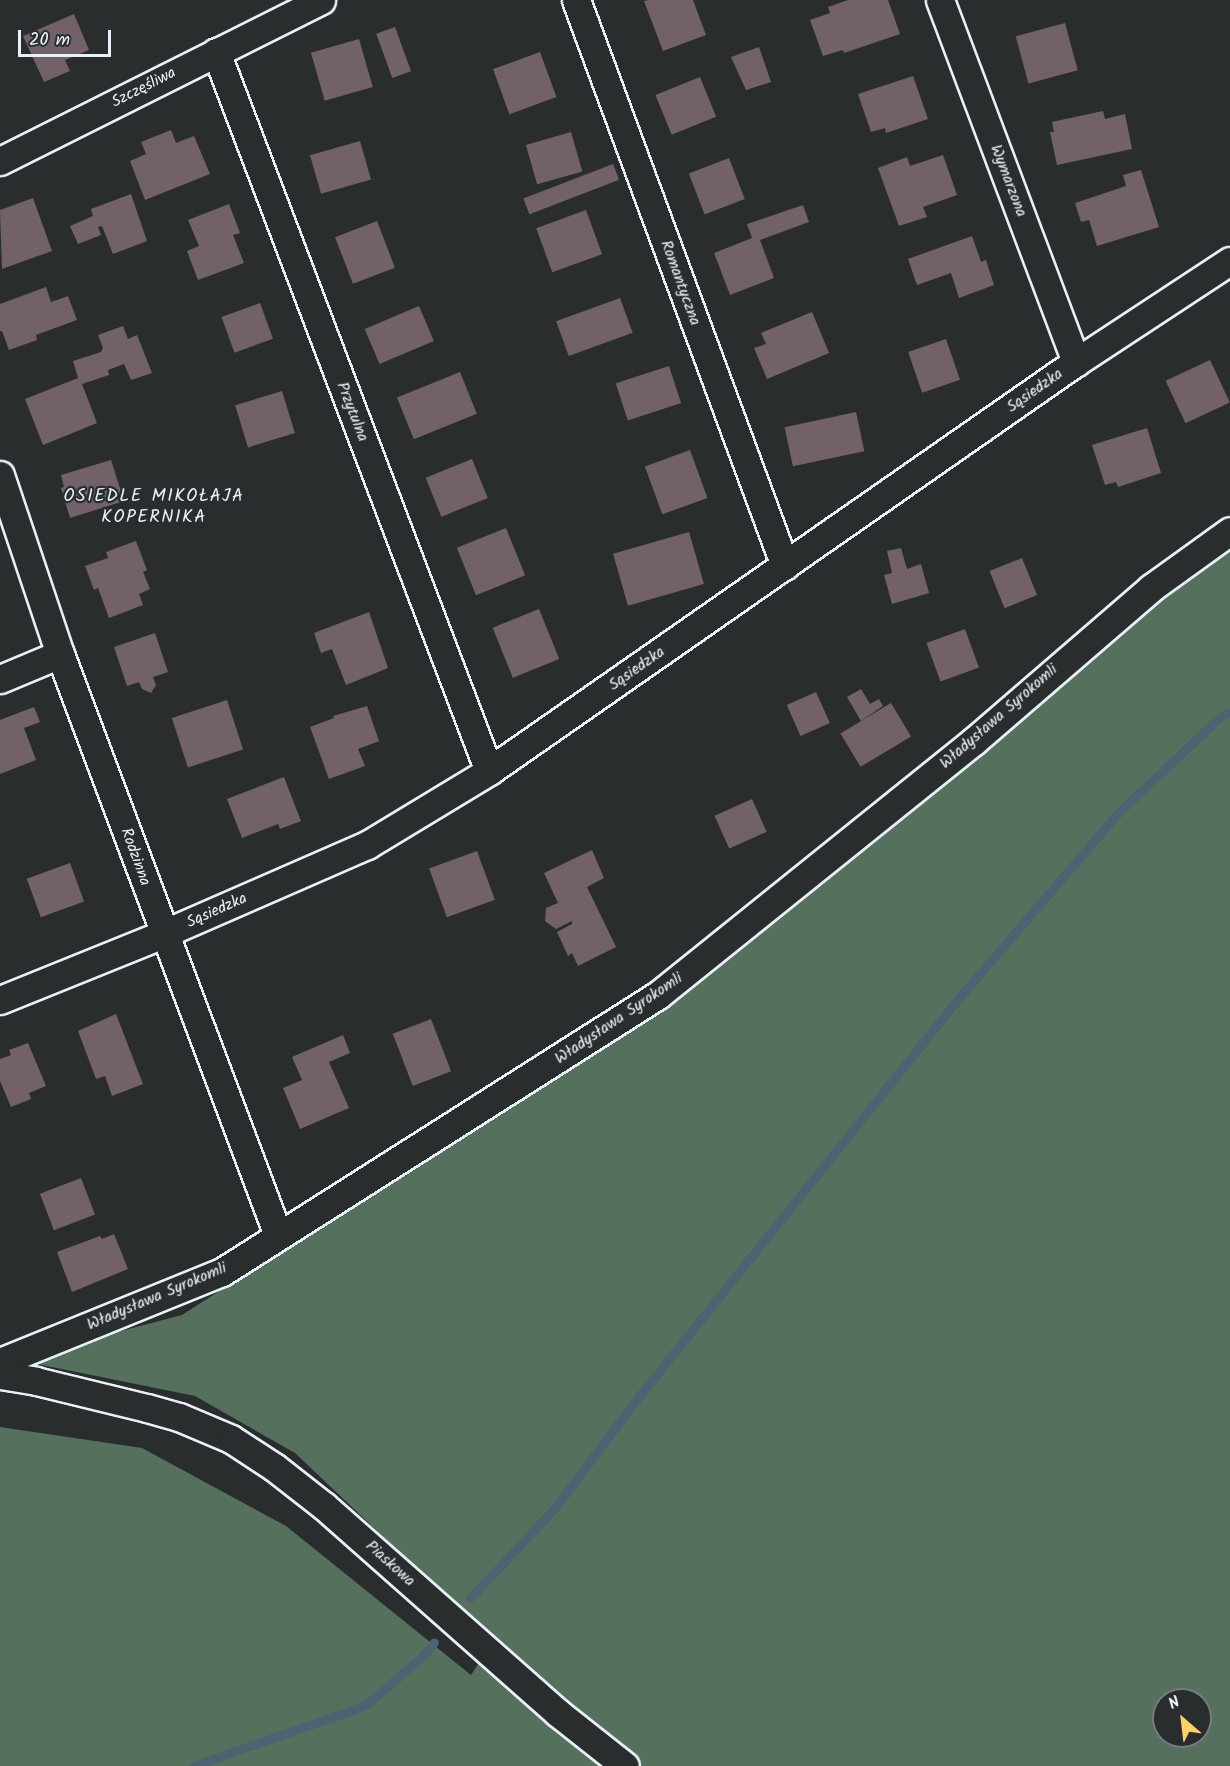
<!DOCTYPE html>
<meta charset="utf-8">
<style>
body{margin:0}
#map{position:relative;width:1230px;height:1766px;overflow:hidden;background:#2a2d2e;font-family:Kalam,sans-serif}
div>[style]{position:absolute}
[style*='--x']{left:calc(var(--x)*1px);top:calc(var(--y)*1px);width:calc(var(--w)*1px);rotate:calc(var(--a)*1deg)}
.green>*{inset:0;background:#56705e}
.stream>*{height:9px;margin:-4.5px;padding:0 4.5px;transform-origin:4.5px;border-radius:4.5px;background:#4f6272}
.building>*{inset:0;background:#726169;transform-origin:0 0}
.roads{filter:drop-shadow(2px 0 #e8f1f8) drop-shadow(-2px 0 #e8f1f8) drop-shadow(0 2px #e8f1f8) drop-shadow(0 -2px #e8f1f8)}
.street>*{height:27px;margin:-13.5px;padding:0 13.5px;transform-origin:13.5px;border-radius:13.5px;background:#2a2d2e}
span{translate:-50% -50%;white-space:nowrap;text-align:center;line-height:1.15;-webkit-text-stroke:4.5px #2a2d2e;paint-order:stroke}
.street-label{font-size:16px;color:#e8f1f8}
.neighbourhood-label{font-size:18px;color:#e8f1f8;letter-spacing:1.5px}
.north{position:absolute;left:1152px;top:1688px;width:60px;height:60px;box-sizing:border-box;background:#2a2d2e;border:2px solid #767b7f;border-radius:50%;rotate:332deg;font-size:16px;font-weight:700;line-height:24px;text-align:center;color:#e8f1f8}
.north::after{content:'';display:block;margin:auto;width:21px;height:27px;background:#ffd166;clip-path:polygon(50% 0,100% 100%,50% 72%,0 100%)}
.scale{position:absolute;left:18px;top:30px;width:93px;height:27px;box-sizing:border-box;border:3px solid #e8f1f8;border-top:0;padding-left:8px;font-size:18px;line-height:21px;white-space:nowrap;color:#e8f1f8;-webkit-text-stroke:4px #2a2d2e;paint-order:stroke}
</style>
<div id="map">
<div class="green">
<div style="clip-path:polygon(evenodd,1230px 540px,1230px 1766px,0 1766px,0 1427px,142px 1448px,286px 1526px,471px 1675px,493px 1641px,295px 1453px,195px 1396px,37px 1364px,41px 1352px,182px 1315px,687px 991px,957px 769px,1205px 557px,1230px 540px,1164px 1700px,1200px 1700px,1200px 1736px,1164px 1736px,1164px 1700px)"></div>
</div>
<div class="stream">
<div style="--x:470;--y:1598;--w:122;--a:-46.7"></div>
<div style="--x:554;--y:1509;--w:143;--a:-53"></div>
<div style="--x:640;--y:1395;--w:508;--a:-51.23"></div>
<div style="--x:958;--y:999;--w:245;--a:-49.3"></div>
<div style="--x:1118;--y:813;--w:141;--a:-43.3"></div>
<div style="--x:1221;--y:716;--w:10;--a:-24"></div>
<div style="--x:193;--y:1766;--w:183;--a:-19.4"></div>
<div style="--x:366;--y:1705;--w:77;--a:-40.8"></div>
<div style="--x:424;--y:1655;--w:16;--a:-52"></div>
</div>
<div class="building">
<div style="clip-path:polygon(648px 0,693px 0,706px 35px,663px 51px,644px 1px)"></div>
<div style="clip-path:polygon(848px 0,888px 0,900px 34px,844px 53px,843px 50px,823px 56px,810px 20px,830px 13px,828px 7px)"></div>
<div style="clip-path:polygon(74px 14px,89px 50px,65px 60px,70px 71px,44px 82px,23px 36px)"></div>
<div style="left:1065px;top:23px;width:49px;height:51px;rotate:75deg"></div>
<div style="left:395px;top:27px;width:47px;height:20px;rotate:70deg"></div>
<div style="left:359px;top:39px;width:50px;height:50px;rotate:74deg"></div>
<div style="clip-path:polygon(759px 47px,771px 82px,746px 90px,731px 57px)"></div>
<div style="left:540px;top:52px;width:48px;height:50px;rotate:70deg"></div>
<div style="clip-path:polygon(913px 76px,928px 119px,886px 133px,885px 128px,871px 132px,858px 94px)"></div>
<div style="left:700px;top:77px;width:43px;height:48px;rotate:68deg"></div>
<div style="clip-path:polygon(1103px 111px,1105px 119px,1125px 114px,1132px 149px,1057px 165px,1050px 132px,1054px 132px,1052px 122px)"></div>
<div style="clip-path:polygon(171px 130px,176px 143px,194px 136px,210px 174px,145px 200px,130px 161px,146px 154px,141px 142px)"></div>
<div style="left:571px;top:132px;width:41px;height:47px;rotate:74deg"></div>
<div style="left:360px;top:141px;width:40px;height:52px;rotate:74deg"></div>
<div style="clip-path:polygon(943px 155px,957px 195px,923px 207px,927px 217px,899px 226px,878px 168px,907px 157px,910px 166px)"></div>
<div style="left:729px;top:158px;width:44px;height:43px;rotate:69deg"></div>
<div style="left:613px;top:164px;width:17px;height:96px;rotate:69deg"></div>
<div style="clip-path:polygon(1141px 170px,1159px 227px,1097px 246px,1089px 220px,1081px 222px,1075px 203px,1126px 186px,1123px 175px)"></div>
<div style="clip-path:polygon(131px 194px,147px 241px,113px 254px,102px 226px,98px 227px,101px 235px,78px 244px,70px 226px,93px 216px,91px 209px)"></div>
<div style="clip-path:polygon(33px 198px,52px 251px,2px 269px,0 210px)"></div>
<div style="clip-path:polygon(229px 204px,240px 233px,233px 235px,244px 263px,198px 280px,187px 251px,199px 246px,188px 220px)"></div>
<div style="clip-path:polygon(803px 205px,809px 222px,760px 240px,774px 278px,730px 295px,714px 253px,752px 238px,747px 224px)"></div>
<div style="left:586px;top:210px;width:47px;height:53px;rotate:70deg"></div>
<div style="left:377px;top:221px;width:50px;height:45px;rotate:69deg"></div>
<div style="clip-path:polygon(972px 236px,981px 262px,986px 260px,994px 285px,959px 298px,951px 273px,917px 285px,908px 259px)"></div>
<div style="clip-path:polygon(46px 287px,51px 302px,68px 296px,77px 320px,36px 335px,37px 340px,9px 350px,2px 331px,0 331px,0 304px)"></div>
<div style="left:620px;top:298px;width:37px;height:68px;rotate:70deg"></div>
<div style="left:260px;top:303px;width:38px;height:41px;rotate:70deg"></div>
<div style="left:419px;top:306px;width:38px;height:59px;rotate:67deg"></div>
<div style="clip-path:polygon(812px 312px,829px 353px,767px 379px,754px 348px,766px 344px,761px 333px)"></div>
<div style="clip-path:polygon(123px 326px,128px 339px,137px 335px,152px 373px,131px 380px,124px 364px,108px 370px,109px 375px,82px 384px,97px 423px,43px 445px,25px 399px,78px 378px,73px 361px,101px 352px,103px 348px,98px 335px)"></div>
<div style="left:946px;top:339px;width:43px;height:40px;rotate:71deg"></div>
<div style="left:1210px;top:360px;width:47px;height:49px;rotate:65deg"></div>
<div style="left:669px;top:366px;width:39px;height:56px;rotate:72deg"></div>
<div style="left:460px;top:372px;width:45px;height:68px;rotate:68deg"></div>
<div style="left:282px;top:391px;width:44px;height:49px;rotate:73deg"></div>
<div style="left:856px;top:412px;width:40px;height:73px;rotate:78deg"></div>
<div style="clip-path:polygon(1147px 428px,1161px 473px,1118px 487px,1116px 482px,1105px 485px,1092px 445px)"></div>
<div style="left:690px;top:450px;width:51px;height:48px;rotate:70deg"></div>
<div style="left:472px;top:459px;width:42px;height:50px;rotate:68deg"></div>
<div style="clip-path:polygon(111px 460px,124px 501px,70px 518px,61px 488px,64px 487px,61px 475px)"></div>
<div style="left:506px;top:528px;width:51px;height:53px;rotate:68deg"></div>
<div style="left:689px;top:532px;width:54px;height:79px;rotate:74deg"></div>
<div style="clip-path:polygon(136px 541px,147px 570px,143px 572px,150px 589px,139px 594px,143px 605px,109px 618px,98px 588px,94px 590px,85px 566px,108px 558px,106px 552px)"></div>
<div style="clip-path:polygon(901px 548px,907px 569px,921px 564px,929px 593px,892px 604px,884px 575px,892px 573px,887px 551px)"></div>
<div style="left:1022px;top:558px;width:40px;height:35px;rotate:68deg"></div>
<div style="left:539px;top:609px;width:54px;height:50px;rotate:68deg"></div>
<div style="clip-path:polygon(369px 612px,388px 668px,346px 685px,332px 649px,321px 653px,314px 633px)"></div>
<div style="left:965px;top:629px;width:41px;height:41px;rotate:70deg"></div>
<div style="clip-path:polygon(155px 633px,168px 672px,153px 677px,156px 685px,151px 693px,142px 689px,139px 682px,127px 686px,114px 647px)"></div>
<div style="clip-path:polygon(861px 689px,870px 704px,879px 699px,883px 706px,861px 721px,847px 697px)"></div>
<div style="left:816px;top:692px;width:34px;height:32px;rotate:66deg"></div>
<div style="left:227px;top:700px;width:52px;height:58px;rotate:72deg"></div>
<div style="left:891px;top:703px;width:39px;height:59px;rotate:59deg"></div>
<div style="clip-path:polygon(367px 706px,379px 741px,358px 749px,365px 766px,329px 779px,310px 727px,334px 718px,333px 716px)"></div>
<div style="clip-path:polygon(34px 707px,40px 722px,24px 728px,36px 760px,0 774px,0 720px)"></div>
<div style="clip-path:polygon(284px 777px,301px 821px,280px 829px,278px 824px,242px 838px,227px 799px)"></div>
<div style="left:752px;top:799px;width:36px;height:41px;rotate:66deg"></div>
<div style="clip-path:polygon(592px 850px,604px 878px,587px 887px,616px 947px,578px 966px,572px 953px,568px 956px,557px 932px,572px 924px,572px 921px,556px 929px,545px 921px,546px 908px,558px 903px,544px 873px)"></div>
<div style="left:477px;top:851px;width:52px;height:51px;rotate:70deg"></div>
<div style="left:70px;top:863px;width:41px;height:46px;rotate:70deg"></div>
<div style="clip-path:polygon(116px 1014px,143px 1084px,112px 1096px,105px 1076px,96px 1079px,78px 1031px)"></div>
<div style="left:431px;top:1019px;width:56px;height:41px;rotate:69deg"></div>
<div style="clip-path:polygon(343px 1035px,350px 1053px,329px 1062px,349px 1108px,300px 1129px,283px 1088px,302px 1080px,292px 1057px)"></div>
<div style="clip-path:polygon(28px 1043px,46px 1086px,29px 1093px,31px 1099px,11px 1107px,0 1081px,0 1059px,11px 1055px,9px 1050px)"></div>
<div style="left:81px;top:1178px;width:39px;height:44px;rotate:69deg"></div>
<div style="clip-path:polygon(114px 1234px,128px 1269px,72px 1292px,57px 1252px,100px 1236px,102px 1239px)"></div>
</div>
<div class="roads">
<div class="street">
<div style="--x:576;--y:0;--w:603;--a:69.73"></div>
<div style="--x:940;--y:0;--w:387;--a:69.4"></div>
<div style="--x:216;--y:52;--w:769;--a:69.21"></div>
<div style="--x:0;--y:161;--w:359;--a:-26.6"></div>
<div style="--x:0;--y:475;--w:189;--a:71.5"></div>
<div style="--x:60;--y:654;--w:621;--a:69.43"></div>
<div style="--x:0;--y:679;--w:65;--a:-22.6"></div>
<div style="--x:0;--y:1000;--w:176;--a:-22"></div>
<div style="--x:163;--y:934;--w:223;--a:-23.6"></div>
<div style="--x:367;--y:845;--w:143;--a:-31.2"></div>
<div style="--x:489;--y:771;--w:715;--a:-34.87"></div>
<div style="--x:1076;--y:362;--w:184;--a:-33.3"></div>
<div style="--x:0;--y:1362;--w:240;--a:-22.1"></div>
<div style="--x:222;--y:1272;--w:517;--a:-32.43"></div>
<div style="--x:658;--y:995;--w:405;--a:-38.8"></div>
<div style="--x:974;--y:741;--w:234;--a:-40.8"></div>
<div style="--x:1151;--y:588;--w:97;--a:-35.8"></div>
<div style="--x:0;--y:1375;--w:36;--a:9"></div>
<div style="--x:36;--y:1381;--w:114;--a:13.7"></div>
<div style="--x:147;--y:1408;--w:33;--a:16"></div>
<div style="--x:179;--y:1417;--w:56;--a:22.9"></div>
<div style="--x:231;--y:1439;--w:51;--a:33.1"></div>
<div style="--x:274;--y:1467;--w:63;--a:38"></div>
<div style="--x:324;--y:1506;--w:312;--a:41.5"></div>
<div style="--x:558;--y:1713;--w:85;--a:38.3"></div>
</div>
</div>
<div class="street-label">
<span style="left:144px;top:88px;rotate:-27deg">Szczęśliwa</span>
<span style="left:1008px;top:181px;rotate:69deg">Wymarzona</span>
<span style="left:680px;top:283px;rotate:70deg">Romantyczna</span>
<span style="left:1035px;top:391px;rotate:-35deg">Sąsiedzka</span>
<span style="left:352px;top:412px;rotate:69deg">Przytulna</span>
<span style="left:637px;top:669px;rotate:-35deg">Sąsiedzka</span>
<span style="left:999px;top:717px;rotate:-41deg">Władysława Syrokomli</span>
<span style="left:135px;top:857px;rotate:70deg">Rodzinna</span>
<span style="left:217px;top:911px;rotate:-24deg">Sąsiedzka</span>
<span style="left:619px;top:1019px;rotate:-34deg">Władysława Syrokomli</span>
<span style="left:157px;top:1297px;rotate:-23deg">Władysława Syrokomli</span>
<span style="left:390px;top:1564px;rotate:42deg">Piaskowa</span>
</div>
<div class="neighbourhood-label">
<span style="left:154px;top:508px">OSIEDLE MIKOŁAJA<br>KOPERNIKA</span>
</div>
<div class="north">N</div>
<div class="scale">20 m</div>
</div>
